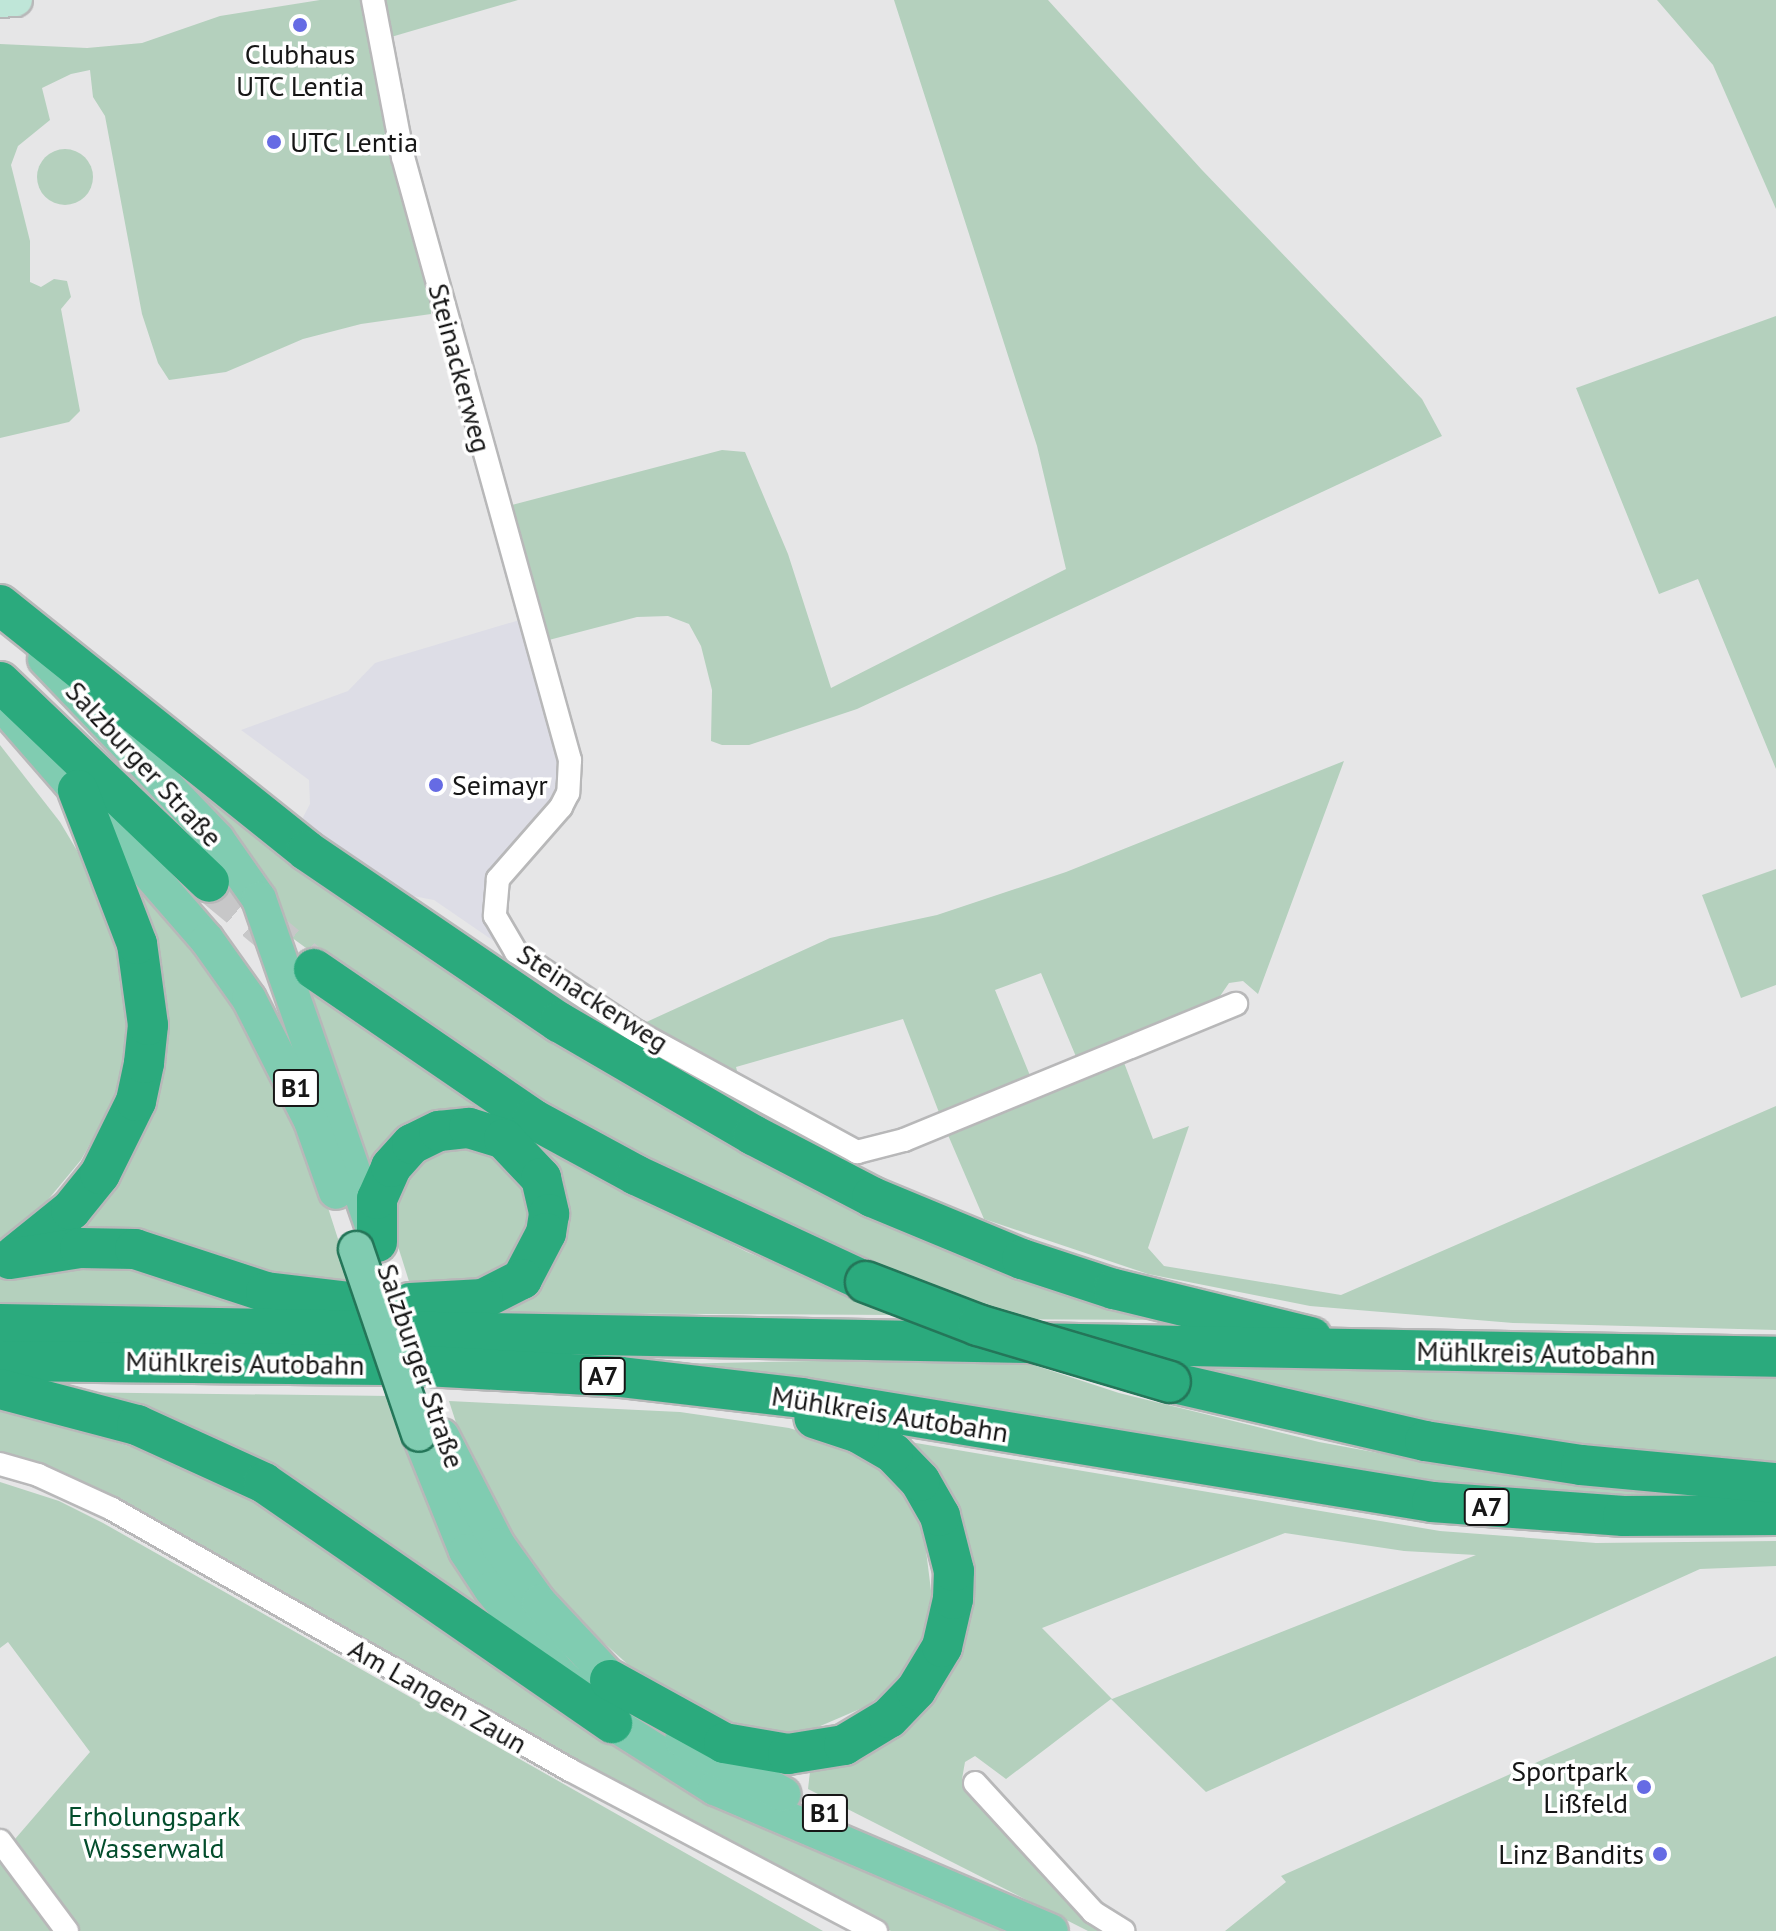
<!DOCTYPE html>
<meta charset="utf-8">
<style>
body{margin:0}
#map{position:relative;width:1776px;height:1931px;overflow:hidden;background:#e6e6e7;font-family:"PT Sans",sans-serif}
div>[style]{position:absolute}
[style*='--x']{left:calc(var(--x)*1px);top:calc(var(--y)*1px);width:calc(var(--w)*1px);rotate:calc(var(--a)*1deg)}
.built>*{inset:0;background:#dddde6}
.green>*{inset:0;background:#b4d0bd}
.round{border-radius:50%}
.highway-tunnel>*{height:40px;margin-top:-20px;transform-origin:0;background:repeating-linear-gradient(90deg,#c7c7c8 0 40px,transparent 0 60px)}
.roads{filter:drop-shadow(2px 0 #b8b8b9) drop-shadow(-2px 0 #b8b8b9) drop-shadow(0 2px #b8b8b9) drop-shadow(0 -2px #b8b8b9)}
.street>*{height:22px;margin:-11px;padding:0 11px;transform-origin:11px;border-radius:11px;background:#fff}
.secondary>*{height:32px;margin:-16px;padding:0 16px;transform-origin:16px;border-radius:16px;background:#bfe6d8}
.primary>*{height:34px;margin:-17px;padding:0 17px;transform-origin:17px;border-radius:17px;background:#80ccb1}
.highway>*{height:40px;margin:-20px;padding:0 20px;transform-origin:20px;border-radius:20px;background:#2baa7d}
.bridges{filter:drop-shadow(2px 0 #247659) drop-shadow(-2px 0 #247659) drop-shadow(0 2px #247659) drop-shadow(0 -2px #247659)}
.primary-bridge>*{height:34px;margin:-17px;padding:0 17px;transform-origin:17px;border-radius:17px;background:#80ccb1}
.highway-bridge>*{height:40px;margin:-20px;padding:0 20px;transform-origin:20px;border-radius:20px;background:#2baa7d}
.dots>*{width:22px;height:22px;translate:-50% -50%;box-sizing:border-box;border:4px solid #fff;border-radius:50%}
span{translate:-50% -50%;white-space:nowrap;text-align:center;line-height:1.15;-webkit-text-stroke:7px #fff;paint-order:stroke}
.shield-label span{padding:2px 6px;background:#fff;border:2px solid;border-radius:6px;-webkit-text-stroke-width:0}
.shield-label{font-size:26px;color:#161616;font-weight:700}
.poi-label{font-size:28px;color:#161616}
.left{translate:0 -50%;text-align:left}
.right{translate:-100% -50%;text-align:right}
.street-label{font-size:28px;color:#161616}
.park-label{font-size:28px;color:#034d2c}
</style>
<div id="map">
<div class="built">
<div style="clip-path:polygon(523px 619px,562px 755px,560px 795px,508px 853px,504px 948px,434px 900px,392px 892px,299px 825px,310px 804px,309px 780px,241px 730px,348px 691px,375px 663px)"></div>
</div>
<div class="green">
<div style="clip-path:polygon(320px 0,364px 0,432px 296px,431px 314px,361px 324px,303px 339px,226px 372px,169px 380px,158px 363px,142px 314px,105px 116px,93px 97px,90px 70px,71px 74px,42px 88px,50px 120px,18px 146px,11px 165px,30px 241px,30px 282px,41px 287px,54px 279px,67px 281px,71px 297px,61px 309px,80px 411px,69px 422px,0 438px,0 44px,87px 48px,142px 43px,220px 16px)"></div>
<div style="clip-path:polygon(384px 0,518px 0,391px 37px)"></div>
<div style="clip-path:polygon(894px 0,1048px 0,1202px 170px,1422px 399px,1442px 436px,857px 709px,749px 745px,722px 745px,711px 741px,712px 690px,701px 646px,689px 624px,668px 616px,637px 617px,545px 641px,504px 507px,722px 450px,745px 452px,788px 554px,831px 688px,1066px 569px,1037px 446px)"></div>
<div style="clip-path:polygon(1657px 0,1776px 0,1776px 209px,1713px 65px)"></div>
<div class="round" style="left:37px;top:149px;width:56px;height:56px"></div>
<div style="clip-path:polygon(1776px 316px,1776px 769px,1698px 579px,1659px 594px,1576px 388px)"></div>
<div style="clip-path:polygon(105px 710px,559px 1036px,1182px 1320px,989px 1319px,698px 1194px,436px 1043px,291px 937px,249px 869px)"></div>
<div style="clip-path:polygon(0 745px,60px 822px,91px 874px,111px 916px,131px 1010px,126px 1061px,114px 1101px,81px 1160px,42px 1207px,0 1240px)"></div>
<div style="clip-path:polygon(1344px 761px,1258px 994px,1243px 981px,1229px 983px,1216px 1002px,1077px 1059px,1041px 973px,995px 990px,1031px 1078px,940px 1115px,903px 1019px,736px 1067px,740px 1082px,642px 1024px,830px 938px,937px 915px,1066px 872px)"></div>
<div style="clip-path:polygon(96px 825px,249px 1018px,322px 1189px,355px 1292px,54px 1242px,152px 1079px)"></div>
<div style="clip-path:polygon(1776px 869px,1776px 985px,1741px 998px,1702px 895px)"></div>
<div style="clip-path:polygon(301px 969px,633px 1195px,747px 1252px,898px 1315px,486px 1313px,540px 1283px,558px 1253px,566px 1217px,522px 1132px,375px 1165px,367px 1159px)"></div>
<div style="clip-path:polygon(1123px 1060px,1153px 1139px,1189px 1126px,1148px 1248px,1164px 1266px,1341px 1295px,1776px 1106px,1776px 1330px,1513px 1323px,1310px 1306px,1148px 1274px,984px 1219px,948px 1135px)"></div>
<div style="clip-path:polygon(455px 1145px,481px 1147px,520px 1174px,530px 1205px,530px 1229px,494px 1285px,413px 1294px,396px 1240px,398px 1194px,409px 1169px,429px 1152px)"></div>
<div style="clip-path:polygon(111px 1259px,295px 1308px,0 1304px,0 1275px)"></div>
<div style="clip-path:polygon(1009px 1357px,1119px 1393px,1319px 1442px,1476px 1471px,1748px 1502px,1461px 1492px,621px 1365px)"></div>
<div style="clip-path:polygon(1186px 1365px,1776px 1378px,1776px 1474px,1284px 1401px)"></div>
<div style="clip-path:polygon(58px 1392px,390px 1396px,510px 1636px)"></div>
<div style="clip-path:polygon(449px 1401px,680px 1412px,789px 1428px,854px 1448px,899px 1482px,922px 1519px,933px 1606px,920px 1647px,899px 1680px,867px 1706px,811px 1730px,783px 1733px,729px 1725px,653px 1687px,554px 1598px,511px 1541px,472px 1472px)"></div>
<div style="clip-path:polygon(0 1408px,162px 1456px,235px 1488px,935px 1899px,1002px 1931px,891px 1931px,650px 1802px,155px 1520px,74px 1479px,0 1455px)"></div>
<div style="clip-path:polygon(evenodd,910px 1442px,1440px 1531px,1596px 1543px,1776px 1541px,1776px 1566px,1700px 1569px,1206px 1792px,1111px 1699px,1006px 1779px,975px 1756px,965px 1762px,962px 1779px,969px 1793px,1076px 1907px,1112px 1931px,1088px 1931px,808px 1789px,811px 1763px,951px 1653px,910px 1442px,1285px 1533px,1404px 1551px,1476px 1555px,1112px 1699px,1042px 1628px,1285px 1533px)"></div>
<div style="clip-path:polygon(0 1482px,59px 1501px,103px 1523px,823px 1931px,0 1931px,0 1850px,9px 1846px,90px 1752px,8px 1642px,0 1648px)"></div>
<div style="clip-path:polygon(1776px 1656px,1776px 1931px,1225px 1931px,1286px 1882px,1281px 1876px)"></div>
</div>
<div class="highway-tunnel">
<div style="--x:209;--y:882;--w:136;--a:39.6"></div>
</div>
<div class="roads">
<div class="street">
<div style="--x:373;--y:0;--w:160;--a:79.2"></div>
<div style="--x:403;--y:157;--w:626;--a:74.52"></div>
<div style="--x:570;--y:760;--w:33;--a:93"></div>
<div style="--x:568;--y:793;--w:16;--a:117"></div>
<div style="--x:561;--y:807;--w:96;--a:131.2"></div>
<div style="--x:498;--y:879;--w:37;--a:95"></div>
<div style="--x:495;--y:916;--w:42;--a:59.7"></div>
<div style="--x:516;--y:952;--w:145;--a:33.5"></div>
<div style="--x:637;--y:1032;--w:251;--a:28.6"></div>
<div style="--x:857;--y:1152;--w:49;--a:-14.3"></div>
<div style="--x:904;--y:1140;--w:359;--a:-22.3"></div>
<div style="--x:0;--y:1464;--w:40;--a:16"></div>
<div style="--x:38;--y:1475;--w:81;--a:24.7"></div>
<div style="--x:112;--y:1509;--w:527;--a:29.68"></div>
<div style="--x:570;--y:1770;--w:346;--a:27.8"></div>
<div style="--x:975;--y:1783;--w:175;--a:47.5"></div>
<div style="--x:1093;--y:1912;--w:36;--a:32"></div>
<div style="--x:0;--y:1841;--w:112;--a:53.3"></div>
</div>
<div class="secondary">
<div style="--x:0;--y:1;--w:16;--a:-4"></div>
</div>
<div class="primary">
<div style="--x:45;--y:659;--w:249;--a:46.3"></div>
<div style="--x:217;--y:839;--w:73;--a:55"></div>
<div style="--x:259;--y:899;--w:352;--a:70.9"></div>
<div style="--x:14;--y:718;--w:294;--a:49"></div>
<div style="--x:207;--y:940;--w:72;--a:54.6"></div>
<div style="--x:249;--y:999;--w:137;--a:63.1"></div>
<div style="--x:311;--y:1121;--w:75;--a:70.6"></div>
<div style="--x:419;--y:1434;--w:126;--a:68.1"></div>
<div style="--x:466;--y:1551;--w:45;--a:56.7"></div>
<div style="--x:491;--y:1589;--w:109;--a:51.3"></div>
<div style="--x:559;--y:1674;--w:72;--a:42.8"></div>
<div style="--x:612;--y:1723;--w:122;--a:32.3"></div>
<div style="--x:715;--y:1788;--w:365;--a:23.1"></div>
<div style="--x:442;--y:1436;--w:123;--a:62.8"></div>
<div style="--x:498;--y:1545;--w:70;--a:54.3"></div>
<div style="--x:539;--y:1602;--w:130;--a:46.9"></div>
<div style="--x:682;--y:1740;--w:115;--a:28.1"></div>
</div>
<div class="highway">
<div style="--x:0;--y:605;--w:393;--a:38.7"></div>
<div style="--x:307;--y:851;--w:305;--a:34.2"></div>
<div style="--x:559;--y:1022;--w:225;--a:30.2"></div>
<div style="--x:753;--y:1135;--w:134;--a:27.5"></div>
<div style="--x:872;--y:1197;--w:162;--a:22.5"></div>
<div style="--x:1022;--y:1259;--w:97;--a:18.1"></div>
<div style="--x:1114;--y:1289;--w:203;--a:13.7"></div>
<div style="--x:0;--y:682;--w:289;--a:43.7"></div>
<div style="--x:314;--y:969;--w:265;--a:34.4"></div>
<div style="--x:533;--y:1119;--w:117;--a:28.5"></div>
<div style="--x:636;--y:1175;--w:254;--a:24.9"></div>
<div style="--x:377;--y:1242;--w:43;--a:-90"></div>
<div style="--x:377;--y:1199;--w:35;--a:-66"></div>
<div style="--x:391;--y:1167;--w:31;--a:-48"></div>
<div style="--x:412;--y:1144;--w:30;--a:-26"></div>
<div style="--x:439;--y:1131;--w:30;--a:-6"></div>
<div style="--x:469;--y:1128;--w:37;--a:17"></div>
<div style="--x:504;--y:1139;--w:54;--a:46.5"></div>
<div style="--x:541;--y:1178;--w:37;--a:77"></div>
<div style="--x:549;--y:1214;--w:19;--a:99"></div>
<div style="--x:546;--y:1233;--w:52;--a:117.6"></div>
<div style="--x:522;--y:1279;--w:44;--a:152.9"></div>
<div style="--x:483;--y:1299;--w:73;--a:176.9"></div>
<div style="--x:15;--y:1255;--w:72;--a:-38.8"></div>
<div style="--x:71;--y:1210;--w:46;--a:-51.1"></div>
<div style="--x:100;--y:1174;--w:81;--a:-63.7"></div>
<div style="--x:136;--y:1101;--w:39;--a:-78"></div>
<div style="--x:144;--y:1063;--w:38;--a:-84"></div>
<div style="--x:148;--y:1025;--w:82;--a:-97.7"></div>
<div style="--x:137;--y:944;--w:165;--a:-111"></div>
<div style="--x:10;--y:1259;--w:71;--a:-8.9"></div>
<div style="--x:80;--y:1248;--w:55;--a:1"></div>
<div style="--x:135;--y:1249;--w:138;--a:18.2"></div>
<div style="--x:266;--y:1292;--w:85;--a:6.8"></div>
<div style="--x:0;--y:1324;--w:1776;--a:1.06"></div>
<div style="--x:0;--y:1361;--w:408;--a:0.6"></div>
<div style="--x:408;--y:1365;--w:212;--a:3.2"></div>
<div style="--x:620;--y:1377;--w:182;--a:6.6"></div>
<div style="--x:801;--y:1398;--w:640;--a:9.36"></div>
<div style="--x:1432;--y:1502;--w:192;--a:4.2"></div>
<div style="--x:1623;--y:1516;--w:153;--a:-0.4"></div>
<div style="--x:1170;--y:1382;--w:262;--a:13"></div>
<div style="--x:1425;--y:1441;--w:158;--a:8.7"></div>
<div style="--x:1581;--y:1465;--w:196;--a:5.3"></div>
<div style="--x:0;--y:1389;--w:142;--a:14.7"></div>
<div style="--x:137;--y:1425;--w:140;--a:24.5"></div>
<div style="--x:264;--y:1483;--w:423;--a:34.6"></div>
<div style="--x:610;--y:1680;--w:130;--a:28.9"></div>
<div style="--x:724;--y:1743;--w:65;--a:9.8"></div>
<div style="--x:788;--y:1754;--w:57;--a:-9.1"></div>
<div style="--x:844;--y:1745;--w:52;--a:-31"></div>
<div style="--x:889;--y:1718;--w:39;--a:-46"></div>
<div style="--x:916;--y:1690;--w:50;--a:-58.8"></div>
<div style="--x:942;--y:1647;--w:49;--a:-77.1"></div>
<div style="--x:953;--y:1599;--w:28;--a:-88"></div>
<div style="--x:954;--y:1571;--w:57;--a:-104.3"></div>
<div style="--x:940;--y:1516;--w:40;--a:-119.7"></div>
<div style="--x:920;--y:1481;--w:39;--a:-134"></div>
<div style="--x:893;--y:1453;--w:39;--a:-150"></div>
<div style="--x:859;--y:1433;--w:47;--a:-161.6"></div>
</div>
</div>
<div class="bridges">
<div class="primary-bridge">
<div style="--x:356;--y:1249;--w:195;--a:71.2"></div>
</div>
<div class="highway-bridge">
<div style="--x:866;--y:1282;--w:120;--a:21"></div>
<div style="--x:978;--y:1325;--w:200;--a:16.5"></div>
</div>
</div>
<div class="dots">
<div style="left:300px;top:25px;background:#666be4"></div>
<div style="left:274px;top:142px;background:#666be4"></div>
<div style="left:436px;top:785px;background:#666be4"></div>
<div style="left:1644px;top:1787px;background:#666be4"></div>
<div style="left:1660px;top:1854px;background:#666be4"></div>
</div>
<div class="shield-label">
<span style="left:296px;top:1088px">B1</span>
<span style="left:603px;top:1376px">A7</span>
<span style="left:1487px;top:1507px">A7</span>
<span style="left:825px;top:1813px">B1</span>
</div>
<div class="poi-label">
<span style="left:300px;top:70px">Clubhaus<br>UTC Lentia</span>
<span class="left" style="left:290px;top:142px">UTC Lentia</span>
<span class="left" style="left:452px;top:785px">Seimayr</span>
<span class="right" style="left:1628px;top:1787px">Sportpark<br>Lißfeld</span>
<span class="right" style="left:1644px;top:1854px">Linz Bandits</span>
</div>
<div class="street-label">
<span style="left:460px;top:368px;rotate:75deg">Steinackerweg</span>
<span style="left:144px;top:764px;rotate:47deg">Salzburger Straße</span>
<span style="left:593px;top:998px;rotate:33deg">Steinackerweg</span>
<span style="left:1536px;top:1353px;rotate:1deg">Mühlkreis Autobahn</span>
<span style="left:245px;top:1363px;rotate:1deg">Mühlkreis Autobahn</span>
<span style="left:421px;top:1366px;rotate:71deg">Salzburger Straße</span>
<span style="left:890px;top:1414px;rotate:9deg">Mühlkreis Autobahn</span>
<span style="left:438px;top:1696px;rotate:30deg">Am Langen Zaun</span>
</div>
<div class="park-label">
<span style="left:154px;top:1832px">Erholungspark<br>Wasserwald</span>
</div>
</div>
